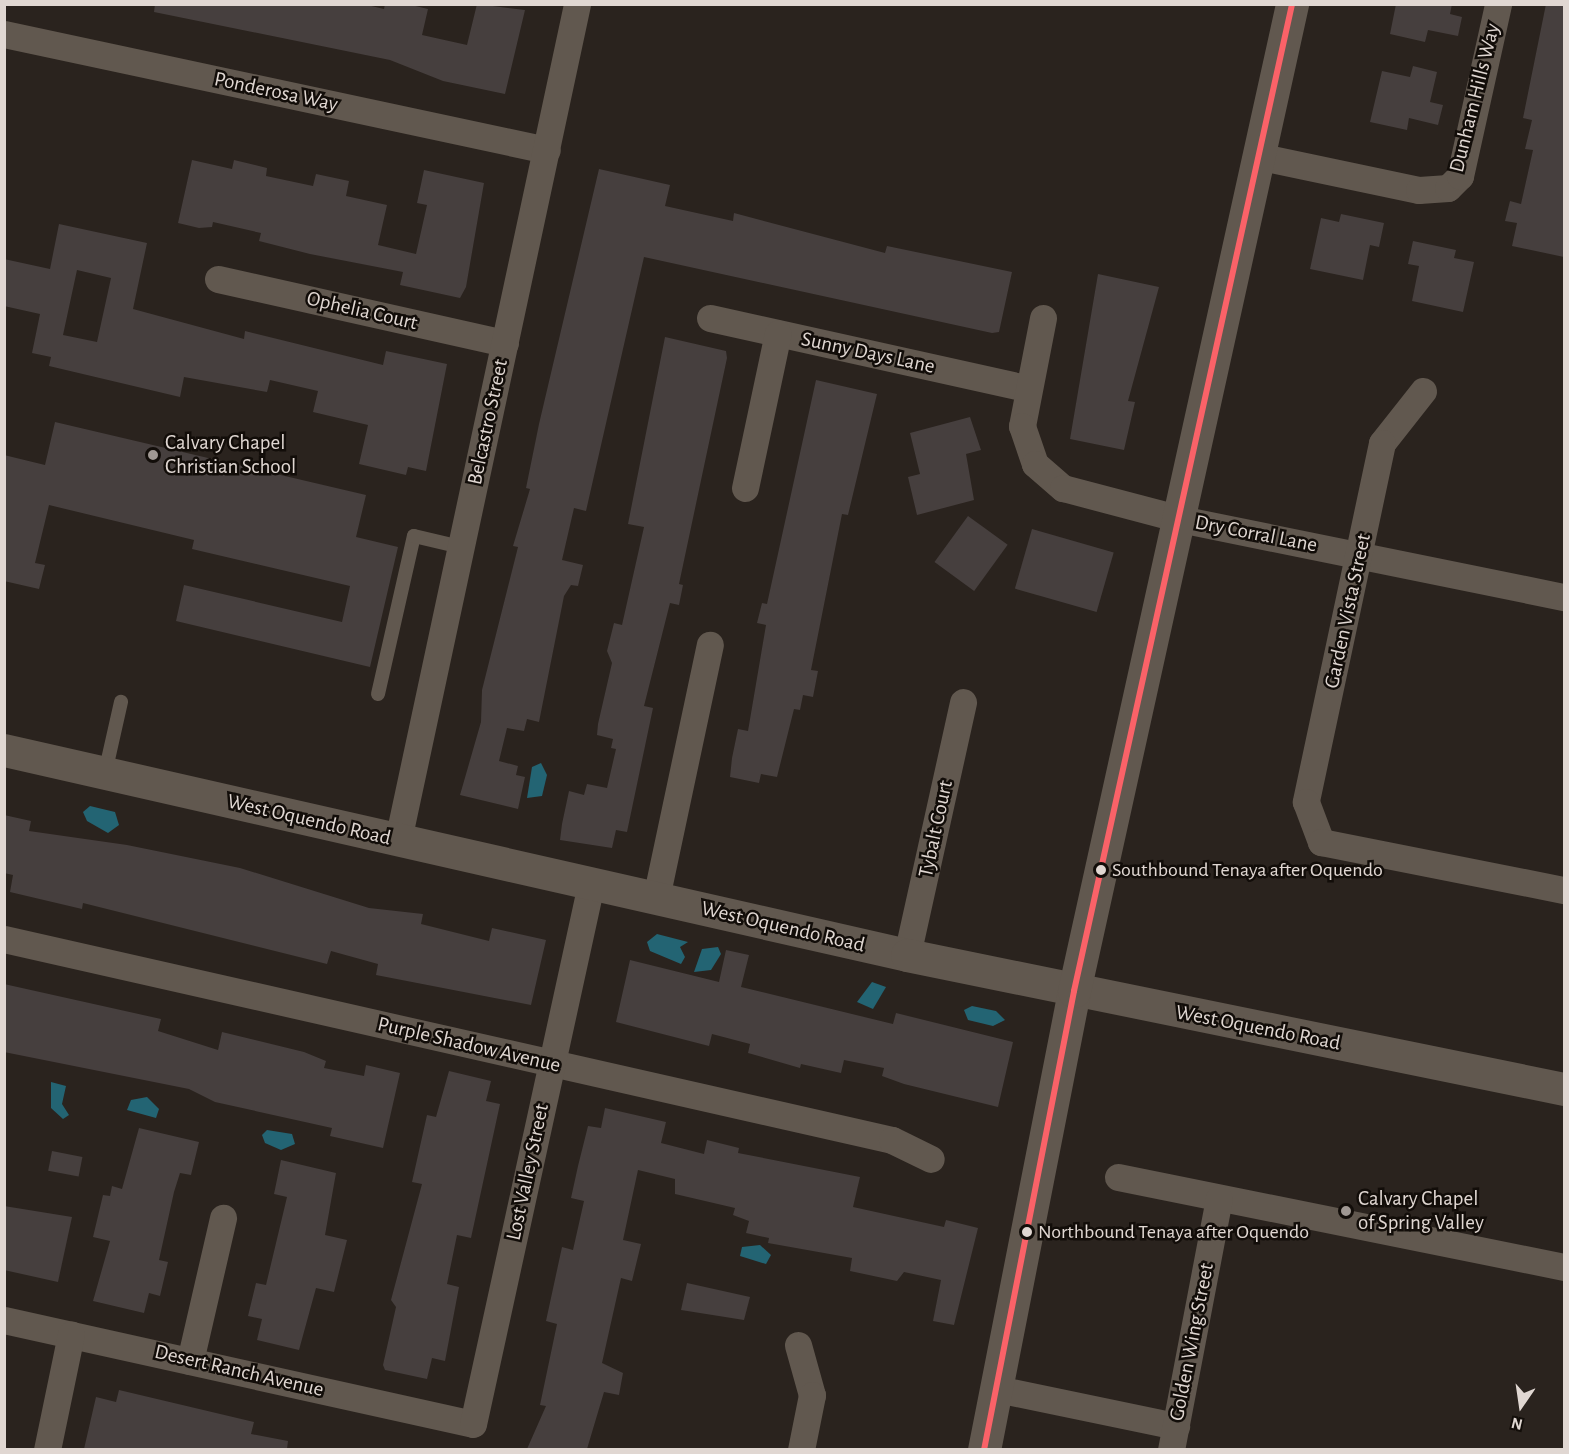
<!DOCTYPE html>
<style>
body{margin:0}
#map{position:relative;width:1569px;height:1454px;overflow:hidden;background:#2a231e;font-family:"Alegreya Sans",sans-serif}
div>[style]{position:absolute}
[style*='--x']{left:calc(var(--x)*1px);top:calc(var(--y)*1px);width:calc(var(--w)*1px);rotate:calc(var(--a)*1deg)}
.water>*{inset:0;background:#236473}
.building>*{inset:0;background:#463f3e;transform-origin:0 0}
.service>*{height:14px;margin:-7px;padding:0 7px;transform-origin:7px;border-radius:7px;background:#61584f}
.minor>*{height:27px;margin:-13.5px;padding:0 13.5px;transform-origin:13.5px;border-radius:13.5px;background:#61584f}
.tertiary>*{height:33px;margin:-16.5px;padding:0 16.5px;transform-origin:16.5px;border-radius:16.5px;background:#61584f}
.bus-1>*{height:6px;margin:-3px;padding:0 3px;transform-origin:3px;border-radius:3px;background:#fa6268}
.dots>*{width:16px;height:16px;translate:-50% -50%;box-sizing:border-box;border:3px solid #120d09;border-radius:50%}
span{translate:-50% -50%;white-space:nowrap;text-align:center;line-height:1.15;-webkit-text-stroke:5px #120d09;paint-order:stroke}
.bus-label{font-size:20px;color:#e0d7d2}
.left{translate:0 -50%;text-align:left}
.street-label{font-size:21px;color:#e0d7d2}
.poi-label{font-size:21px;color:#e0d7d2}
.frame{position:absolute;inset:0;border:6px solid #e0d7d2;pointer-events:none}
.north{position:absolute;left:1491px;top:1376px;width:60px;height:60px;-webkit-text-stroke:4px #120d09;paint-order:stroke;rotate:193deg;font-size:16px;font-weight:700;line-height:24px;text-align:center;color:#e0d7d2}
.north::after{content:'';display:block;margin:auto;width:21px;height:27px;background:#e0d7d2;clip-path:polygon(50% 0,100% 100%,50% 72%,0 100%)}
</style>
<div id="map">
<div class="water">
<div style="clip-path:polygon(541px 763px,547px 775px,542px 796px,527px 798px,532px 767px)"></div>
<div style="clip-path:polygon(90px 806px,115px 812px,119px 825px,108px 833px,87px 821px,83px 812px)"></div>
<div style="clip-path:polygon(657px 934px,688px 942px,680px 947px,685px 957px,681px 964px,650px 951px,647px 942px)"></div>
<div style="clip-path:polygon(718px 947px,721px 954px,711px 970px,694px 972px,702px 949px)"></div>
<div style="clip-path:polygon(872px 982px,886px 987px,873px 1009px,857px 1002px)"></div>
<div style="clip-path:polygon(972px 1006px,996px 1011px,1005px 1020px,993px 1026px,968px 1020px,964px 1010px)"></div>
<div style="clip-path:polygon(51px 1082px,66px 1086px,62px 1104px,69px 1115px,63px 1119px,51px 1108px)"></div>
<div style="clip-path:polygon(147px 1097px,159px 1109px,156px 1118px,127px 1110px,131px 1100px)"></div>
<div style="clip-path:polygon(267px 1130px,292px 1134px,295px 1144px,281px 1150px,265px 1143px,262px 1135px)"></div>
<div style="clip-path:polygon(760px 1245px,771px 1255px,766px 1264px,740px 1256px,742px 1247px)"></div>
</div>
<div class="building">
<div style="clip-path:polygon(155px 4px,363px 4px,384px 9px,385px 4px,407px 4px,428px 9px,422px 35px,467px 45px,477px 4px,525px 10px,505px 94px,443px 81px,390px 60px,154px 12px)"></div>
<div style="clip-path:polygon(1396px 4px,1452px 4px,1450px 14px,1462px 17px,1458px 36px,1428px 30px,1425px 42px,1390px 34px)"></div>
<div style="clip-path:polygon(1546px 4px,1564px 4px,1564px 257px,1512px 246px,1517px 223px,1505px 221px,1510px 201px,1521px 204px,1533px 150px,1525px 149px,1532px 120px,1523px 118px)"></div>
<div style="clip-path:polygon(1413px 66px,1437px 72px,1430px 102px,1443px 105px,1438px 125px,1409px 118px,1407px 130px,1370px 122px,1382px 71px,1410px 77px)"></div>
<div style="clip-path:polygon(192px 160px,232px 169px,234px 160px,267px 168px,266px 176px,313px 186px,316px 174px,349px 181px,346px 196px,387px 205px,378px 245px,416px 254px,427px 205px,417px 203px,424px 170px,484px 183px,466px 287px,460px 298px,400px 285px,403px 272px,310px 254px,259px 241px,261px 233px,213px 222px,212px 227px,199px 228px,178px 223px)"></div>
<div style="clip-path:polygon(599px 169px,670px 185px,665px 206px,733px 221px,734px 213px,885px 253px,887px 246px,1012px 272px,999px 332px,992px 333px,644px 257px,586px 511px,574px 508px,562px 560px,583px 565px,578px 586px,571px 585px,564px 596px,539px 722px,527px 719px,524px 731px,507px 728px,499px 761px,518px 766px,516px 775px,525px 777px,518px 809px,460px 795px,481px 722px,482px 690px,518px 547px,513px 546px,530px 489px,526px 488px,539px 424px)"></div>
<div style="clip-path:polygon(1341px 214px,1384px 223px,1379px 247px,1370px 245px,1363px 280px,1310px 269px,1321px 218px,1339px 222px)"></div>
<div style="clip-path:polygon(evenodd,59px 224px,147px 243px,133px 309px,244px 339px,245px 331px,383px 365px,386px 351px,447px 364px,426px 471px,408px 467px,406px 475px,359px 464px,368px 425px,313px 412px,318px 391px,270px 380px,267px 392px,184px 377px,180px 397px,49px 366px,51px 357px,32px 353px,40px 314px,4px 306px,4px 259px,50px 269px,59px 224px,77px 270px,111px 278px,97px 342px,63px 335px,77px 270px)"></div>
<div style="clip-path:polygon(1413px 241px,1456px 250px,1454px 258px,1474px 262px,1463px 312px,1412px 301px,1419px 266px,1408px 264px)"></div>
<div style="clip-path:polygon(1098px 274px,1159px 287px,1128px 401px,1135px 402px,1124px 450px,1070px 439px)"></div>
<div style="clip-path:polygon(665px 337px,726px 351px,727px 358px,679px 584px,683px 585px,679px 605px,670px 603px,644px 706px,653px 708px,627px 832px,616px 830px,612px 848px,560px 840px,562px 824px,569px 791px,584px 795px,587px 784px,607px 788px,616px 749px,611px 748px,613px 739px,597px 735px,598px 724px,612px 663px,607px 651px,614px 623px,622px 625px,644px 527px,628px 524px)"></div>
<div style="clip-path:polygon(816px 380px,877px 394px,848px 515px,842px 514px,811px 670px,818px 671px,813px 697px,803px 695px,800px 710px,794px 709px,777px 777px,761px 774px,759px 783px,730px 777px,732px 758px,738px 729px,748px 731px,766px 625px,757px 623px,762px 603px,767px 604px)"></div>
<div style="clip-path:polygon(970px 417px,981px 450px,966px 454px,974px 500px,917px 515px,908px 477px,920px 474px,910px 433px)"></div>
<div style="clip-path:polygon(55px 422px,366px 495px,356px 537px,398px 547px,370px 667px,176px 621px,184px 585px,342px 622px,350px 586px,192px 549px,194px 540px,49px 505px,35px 563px,45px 565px,39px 589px,4px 581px,4px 455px,45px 465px)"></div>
<div style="left:968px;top:516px;width:49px;height:57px;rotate:36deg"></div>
<div style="left:1032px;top:529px;width:85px;height:62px;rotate:16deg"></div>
<div style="clip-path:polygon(4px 815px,31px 821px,29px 831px,127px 845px,240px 868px,369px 908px,423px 914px,421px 924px,489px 941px,492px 928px,546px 940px,531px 1005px,376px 975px,378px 964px,331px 951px,327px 964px,83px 903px,82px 909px,10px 892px,13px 875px,4px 873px)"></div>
<div style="clip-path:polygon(726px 950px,749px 955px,741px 987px,893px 1024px,896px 1013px,1013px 1042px,998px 1107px,904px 1084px,882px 1076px,884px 1068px,844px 1060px,841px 1073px,801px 1064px,800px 1068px,748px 1053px,750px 1044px,712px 1034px,709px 1046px,616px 1022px,630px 960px,719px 982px)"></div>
<div style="clip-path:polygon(4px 984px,161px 1019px,158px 1031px,218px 1050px,222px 1032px,304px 1052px,326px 1061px,324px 1068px,364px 1076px,366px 1065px,400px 1073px,383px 1148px,330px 1136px,332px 1128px,215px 1102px,189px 1089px,4px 1052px)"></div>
<div style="clip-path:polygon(449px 1071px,491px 1081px,486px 1101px,500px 1104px,471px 1238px,457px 1235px,447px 1284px,459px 1287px,445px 1361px,432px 1358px,427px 1379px,385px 1370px,383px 1365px,396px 1307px,391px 1300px,422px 1184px,412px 1182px,427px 1115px,436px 1117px)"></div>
<div style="clip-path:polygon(605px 1108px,666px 1122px,661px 1143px,704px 1154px,707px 1140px,739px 1148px,738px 1153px,860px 1177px,853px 1207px,944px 1227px,946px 1220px,978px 1228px,954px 1325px,933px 1321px,941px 1280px,904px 1272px,897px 1281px,850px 1271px,852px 1258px,768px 1243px,769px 1238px,746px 1233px,749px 1221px,733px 1215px,735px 1208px,675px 1194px,675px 1179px,638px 1170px,623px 1240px,641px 1244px,632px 1281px,621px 1278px,602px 1363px,623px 1373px,619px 1395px,604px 1392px,587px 1449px,527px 1449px,546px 1406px,540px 1405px,557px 1324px,546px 1321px,562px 1247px,573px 1250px,584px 1201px,571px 1198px,578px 1166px,588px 1126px,601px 1128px)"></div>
<div style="clip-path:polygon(139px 1128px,199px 1142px,191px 1175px,180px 1173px,174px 1192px,159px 1260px,168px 1262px,160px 1296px,149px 1293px,144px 1313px,93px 1301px,110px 1241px,93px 1237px,103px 1195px,110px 1196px,112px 1186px,122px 1189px)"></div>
<div style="left:52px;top:1151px;width:31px;height:20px;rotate:11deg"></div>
<div style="clip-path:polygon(281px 1160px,336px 1173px,325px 1235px,347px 1240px,334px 1292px,316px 1288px,299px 1350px,257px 1340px,262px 1319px,248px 1316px,256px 1283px,266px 1285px,287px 1197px,274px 1194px)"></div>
<div style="clip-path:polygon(4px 1206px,72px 1217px,58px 1282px,4px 1270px)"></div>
<div style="clip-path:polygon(687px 1283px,750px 1297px,744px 1320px,681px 1310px)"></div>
<div style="clip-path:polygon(119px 1390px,254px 1422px,251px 1434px,288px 1441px,287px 1449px,84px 1449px,96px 1397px,116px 1402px)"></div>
</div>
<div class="service">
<div style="--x:378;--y:694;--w:162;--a:-77.2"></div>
<div style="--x:414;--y:536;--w:48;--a:13.2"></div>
<div style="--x:105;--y:773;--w:73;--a:-77.3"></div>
</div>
<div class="minor">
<div style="--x:4;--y:34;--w:555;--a:12.06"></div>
<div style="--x:1262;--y:157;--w:160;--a:11.9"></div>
<div style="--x:1419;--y:190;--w:29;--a:-4"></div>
<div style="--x:1448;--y:188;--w:17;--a:-45"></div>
<div style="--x:1460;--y:176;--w:176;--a:-77.5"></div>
<div style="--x:218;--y:279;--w:294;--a:12.6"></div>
<div style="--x:710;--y:318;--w:325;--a:12.5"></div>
<div style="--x:1043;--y:318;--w:110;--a:101"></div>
<div style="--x:1022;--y:426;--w:40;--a:71.1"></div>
<div style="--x:1035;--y:464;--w:37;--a:41"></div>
<div style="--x:1063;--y:488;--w:121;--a:14.8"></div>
<div style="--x:1180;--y:519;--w:392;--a:11.5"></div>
<div style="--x:1423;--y:391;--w:66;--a:128.3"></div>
<div style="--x:1382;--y:443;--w:367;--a:102"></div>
<div style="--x:1306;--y:802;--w:43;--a:69.4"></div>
<div style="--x:1321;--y:842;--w:248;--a:11.2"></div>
<div style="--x:745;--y:488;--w:158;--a:-78"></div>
<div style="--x:398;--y:840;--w:855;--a:-77.91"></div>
<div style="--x:656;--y:898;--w:259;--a:-78"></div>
<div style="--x:4;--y:939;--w:910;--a:12.75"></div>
<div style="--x:892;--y:1140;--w:43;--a:26"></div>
<div style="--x:907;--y:955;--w:259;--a:-77.5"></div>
<div style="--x:1118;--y:1177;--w:455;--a:11.4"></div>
<div style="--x:4;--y:1320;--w:480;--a:12.5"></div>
<div style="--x:473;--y:1424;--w:553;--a:-77.67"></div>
<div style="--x:798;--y:1345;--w:52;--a:74.4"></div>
<div style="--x:812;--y:1395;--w:56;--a:101.3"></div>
<div style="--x:190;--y:1361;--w:147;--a:-77"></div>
<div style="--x:997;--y:1389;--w:183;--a:11.7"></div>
<div style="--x:47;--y:1450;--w:118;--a:-78.3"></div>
<div style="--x:1171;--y:1450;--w:256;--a:-79.2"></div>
</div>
<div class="tertiary">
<div style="--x:4;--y:750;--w:926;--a:12.79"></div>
<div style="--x:907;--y:955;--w:671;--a:11.53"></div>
<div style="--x:984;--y:1450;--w:468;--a:-78.9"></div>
<div style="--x:1074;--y:991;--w:1011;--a:-77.54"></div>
</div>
<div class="bus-1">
<div style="--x:984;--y:1450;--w:468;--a:-78.9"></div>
<div style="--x:1074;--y:991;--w:1011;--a:-77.54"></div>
</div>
<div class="dots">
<div style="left:153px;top:455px;background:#a09893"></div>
<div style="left:1101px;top:870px;background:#e0d7d2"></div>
<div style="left:1346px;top:1211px;background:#a09893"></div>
<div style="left:1027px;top:1232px;background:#e0d7d2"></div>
</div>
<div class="bus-label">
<span class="left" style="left:1112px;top:870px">Southbound Tenaya after Oquendo</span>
<span class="left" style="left:1038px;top:1232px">Northbound Tenaya after Oquendo</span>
</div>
<div class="street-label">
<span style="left:276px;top:92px;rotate:12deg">Ponderosa Way</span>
<span style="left:1475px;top:98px;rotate:-76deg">Dunham Hills Way</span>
<span style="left:362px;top:311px;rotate:13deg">Ophelia Court</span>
<span style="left:868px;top:353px;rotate:12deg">Sunny Days Lane</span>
<span style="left:488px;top:422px;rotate:-78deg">Belcastro Street</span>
<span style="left:1256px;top:534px;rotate:11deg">Dry Corral Lane</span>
<span style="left:1348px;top:611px;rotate:-78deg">Garden Vista Street</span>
<span style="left:309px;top:820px;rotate:13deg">West Oquendo Road</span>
<span style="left:936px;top:829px;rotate:-78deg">Tybalt Court</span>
<span style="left:783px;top:927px;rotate:13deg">West Oquendo Road</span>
<span style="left:1258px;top:1028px;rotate:11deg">West Oquendo Road</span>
<span style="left:469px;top:1045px;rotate:13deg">Purple Shadow Avenue</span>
<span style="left:528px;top:1172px;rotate:-78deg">Lost Valley Street</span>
<span style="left:1192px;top:1342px;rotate:-79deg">Golden Wing Street</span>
<span style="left:239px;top:1371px;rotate:13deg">Desert Ranch Avenue</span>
</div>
<div class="poi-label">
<span class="left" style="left:165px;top:455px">Calvary Chapel<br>Christian School</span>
<span class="left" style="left:1358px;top:1211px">Calvary Chapel<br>of Spring Valley</span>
</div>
<div class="frame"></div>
<div class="north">N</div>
</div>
